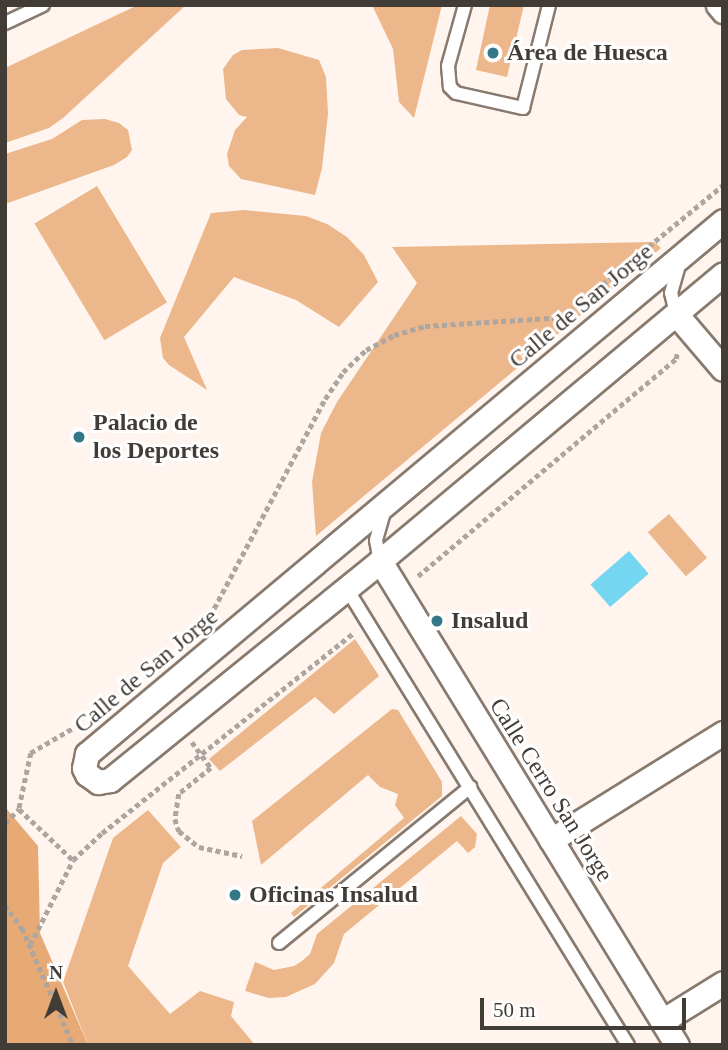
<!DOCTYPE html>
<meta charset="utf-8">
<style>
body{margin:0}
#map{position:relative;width:728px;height:1050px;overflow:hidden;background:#fff5ee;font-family:"Times New Roman",serif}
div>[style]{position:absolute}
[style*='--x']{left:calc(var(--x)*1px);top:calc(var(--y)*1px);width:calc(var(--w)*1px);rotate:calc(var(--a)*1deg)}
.green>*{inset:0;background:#ecb78a;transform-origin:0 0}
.forest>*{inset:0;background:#e7aa75}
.water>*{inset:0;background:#74d6f0;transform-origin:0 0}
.path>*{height:4.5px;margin-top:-2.25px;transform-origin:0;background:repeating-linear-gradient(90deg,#ada59f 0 5px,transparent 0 8.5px)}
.roads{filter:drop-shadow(2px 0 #887a6f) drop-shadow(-2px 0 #887a6f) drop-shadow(0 2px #887a6f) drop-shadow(0 -2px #887a6f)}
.lane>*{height:12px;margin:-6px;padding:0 6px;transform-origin:6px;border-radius:6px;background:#fff}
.street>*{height:23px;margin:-11.5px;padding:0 11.5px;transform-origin:11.5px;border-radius:11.5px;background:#fff}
.dots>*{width:19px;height:19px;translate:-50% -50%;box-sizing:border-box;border:4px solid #fff;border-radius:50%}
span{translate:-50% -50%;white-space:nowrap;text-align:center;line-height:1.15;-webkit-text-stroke:6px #fff;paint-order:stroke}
.poi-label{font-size:24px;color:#423c37;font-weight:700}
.left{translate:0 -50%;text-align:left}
.street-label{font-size:24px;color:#423c37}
.frame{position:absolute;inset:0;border:7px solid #423c37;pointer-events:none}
.north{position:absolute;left:21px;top:959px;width:70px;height:70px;-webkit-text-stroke:5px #fff;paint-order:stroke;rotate:0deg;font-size:19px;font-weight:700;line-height:28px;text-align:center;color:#423c37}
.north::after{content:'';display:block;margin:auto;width:24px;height:32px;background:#423c37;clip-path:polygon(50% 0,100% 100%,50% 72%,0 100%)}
.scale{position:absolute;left:480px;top:998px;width:206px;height:32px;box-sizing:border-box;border:4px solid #423c37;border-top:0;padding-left:9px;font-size:21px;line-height:24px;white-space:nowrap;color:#423c37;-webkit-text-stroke:5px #fff;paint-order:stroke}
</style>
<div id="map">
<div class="green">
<div style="clip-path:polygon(138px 5px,186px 5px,63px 118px,49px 128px,5px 143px,5px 68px)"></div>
<div style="clip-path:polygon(372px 5px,442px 5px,414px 118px,399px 102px,393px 49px)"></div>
<div style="clip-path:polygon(490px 5px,524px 5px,507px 77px,476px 70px)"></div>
<div style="clip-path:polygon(278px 48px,319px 60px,326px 77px,328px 114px,322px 168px,315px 195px,241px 179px,229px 166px,227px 154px,235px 130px,247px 117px,239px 115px,226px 99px,223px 69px,233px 55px,242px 50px)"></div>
<div style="clip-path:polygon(105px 119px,119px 123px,128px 130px,132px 150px,127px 157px,114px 165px,5px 204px,5px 154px,52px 139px,82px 120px)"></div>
<div style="left:97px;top:186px;width:136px;height:73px;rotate:59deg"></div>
<div style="clip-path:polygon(244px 210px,306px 216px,327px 224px,347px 237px,364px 255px,378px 282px,339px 327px,296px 300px,234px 277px,184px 337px,207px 390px,169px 365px,163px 358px,160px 338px,211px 213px)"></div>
<div style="clip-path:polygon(654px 242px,661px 248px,316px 536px,312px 482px,321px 433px,337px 402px,417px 283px,392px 247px)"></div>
<div style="left:669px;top:514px;width:58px;height:28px;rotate:49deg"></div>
<div style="clip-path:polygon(355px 639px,379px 676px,334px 714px,315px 697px,220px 771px,209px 759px)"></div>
<div style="clip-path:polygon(392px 709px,398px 710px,442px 782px,442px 796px,294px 917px,291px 913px,404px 818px,395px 805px,398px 794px,380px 787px,368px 775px,261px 865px,252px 821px)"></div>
<div style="clip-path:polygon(148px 810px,181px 847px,163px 863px,128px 966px,170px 1014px,200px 991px,234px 1002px,231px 1016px,255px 1045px,88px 1045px,63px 982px,113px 838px)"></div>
<div style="clip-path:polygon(461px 816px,477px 834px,475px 847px,468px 853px,457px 841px,344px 934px,334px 963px,315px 984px,286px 997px,269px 998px,245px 991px,255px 962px,274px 970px,294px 966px,302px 961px,310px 954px,317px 934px)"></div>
</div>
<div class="forest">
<div style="clip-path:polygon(5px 807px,38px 846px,40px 933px,88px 1045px,5px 1045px)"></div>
</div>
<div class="water">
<div style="left:629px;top:551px;width:30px;height:51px;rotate:49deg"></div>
</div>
<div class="path">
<div style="--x:418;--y:576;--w:337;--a:-40.1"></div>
<div style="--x:676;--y:359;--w:6;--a:-81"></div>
<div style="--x:210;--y:616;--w:246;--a:-62.1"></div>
<div style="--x:325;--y:399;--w:32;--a:-56"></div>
<div style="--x:343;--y:372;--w:32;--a:-44"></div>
<div style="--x:366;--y:350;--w:32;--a:-28"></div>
<div style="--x:394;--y:335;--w:32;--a:-16"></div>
<div style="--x:425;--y:326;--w:138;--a:-3.7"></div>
<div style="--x:563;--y:317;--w:207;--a:-39.5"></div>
<div style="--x:79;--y:725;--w:56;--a:149.7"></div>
<div style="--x:31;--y:753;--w:57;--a:102.1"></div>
<div style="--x:19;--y:809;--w:74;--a:43.4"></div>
<div style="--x:73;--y:860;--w:40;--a:-43"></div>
<div style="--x:102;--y:833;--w:320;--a:-38.5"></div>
<div style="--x:192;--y:742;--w:32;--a:54"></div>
<div style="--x:211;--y:768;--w:41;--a:140.9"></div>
<div style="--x:179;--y:794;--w:25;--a:99"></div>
<div style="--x:175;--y:819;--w:13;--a:72"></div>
<div style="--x:179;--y:831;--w:26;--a:39"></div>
<div style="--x:199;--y:847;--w:44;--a:11.8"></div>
<div style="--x:5;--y:823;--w:20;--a:-45"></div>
<div style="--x:5;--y:905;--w:29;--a:54"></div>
<div style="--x:22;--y:928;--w:128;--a:66.4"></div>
<div style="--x:30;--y:945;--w:95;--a:-63.2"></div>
</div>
<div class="roads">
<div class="lane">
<div style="--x:465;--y:5;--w:63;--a:105.6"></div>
<div style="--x:448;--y:66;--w:21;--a:85"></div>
<div style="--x:450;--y:87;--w:8;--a:45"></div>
<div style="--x:456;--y:93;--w:69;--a:12.6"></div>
<div style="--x:523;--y:108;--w:106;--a:-75.8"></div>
<div style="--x:5;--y:23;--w:42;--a:-25.3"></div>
<div style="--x:676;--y:314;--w:22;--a:-103"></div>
<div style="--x:671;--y:293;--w:32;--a:-74"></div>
<div style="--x:380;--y:561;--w:21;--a:-101"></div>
<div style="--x:376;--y:540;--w:32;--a:-74"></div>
<div style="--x:347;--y:589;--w:536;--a:58.36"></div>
<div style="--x:279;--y:943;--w:247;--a:-39.2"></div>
</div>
<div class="street">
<div style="--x:718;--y:5;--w:8;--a:50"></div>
<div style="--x:723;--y:221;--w:830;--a:140.04"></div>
<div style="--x:87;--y:754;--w:14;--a:102"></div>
<div style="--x:84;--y:768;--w:7;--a:63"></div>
<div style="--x:87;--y:774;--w:14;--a:36"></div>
<div style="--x:98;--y:782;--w:12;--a:-9"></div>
<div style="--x:110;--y:780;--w:348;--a:-39"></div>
<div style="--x:380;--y:561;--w:447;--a:-39.9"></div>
<div style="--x:676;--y:314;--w:72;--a:49.5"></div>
<div style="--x:380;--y:561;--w:568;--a:58.47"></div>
<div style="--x:551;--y:840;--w:203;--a:-31.9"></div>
<div style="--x:662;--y:1021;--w:72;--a:-31.9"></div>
</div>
</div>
<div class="dots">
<div style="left:493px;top:53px;background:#347788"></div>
<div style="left:79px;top:437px;background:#347788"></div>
<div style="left:437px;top:621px;background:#347788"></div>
<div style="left:235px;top:895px;background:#347788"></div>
</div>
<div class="poi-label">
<span class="left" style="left:507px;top:53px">Área de Huesca</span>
<span class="left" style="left:93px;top:437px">Palacio de<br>los Deportes</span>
<span class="left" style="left:451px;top:621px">Insalud</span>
<span class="left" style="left:249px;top:895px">Oficinas Insalud</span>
</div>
<div class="street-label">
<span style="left:581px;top:306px;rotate:-40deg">Calle de San Jorge</span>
<span style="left:146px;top:671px;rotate:-40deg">Calle de San Jorge</span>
<span style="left:551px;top:790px;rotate:58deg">Calle Cerro San Jorge</span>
</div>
<div class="frame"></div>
<div class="north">N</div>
<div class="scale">50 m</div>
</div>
